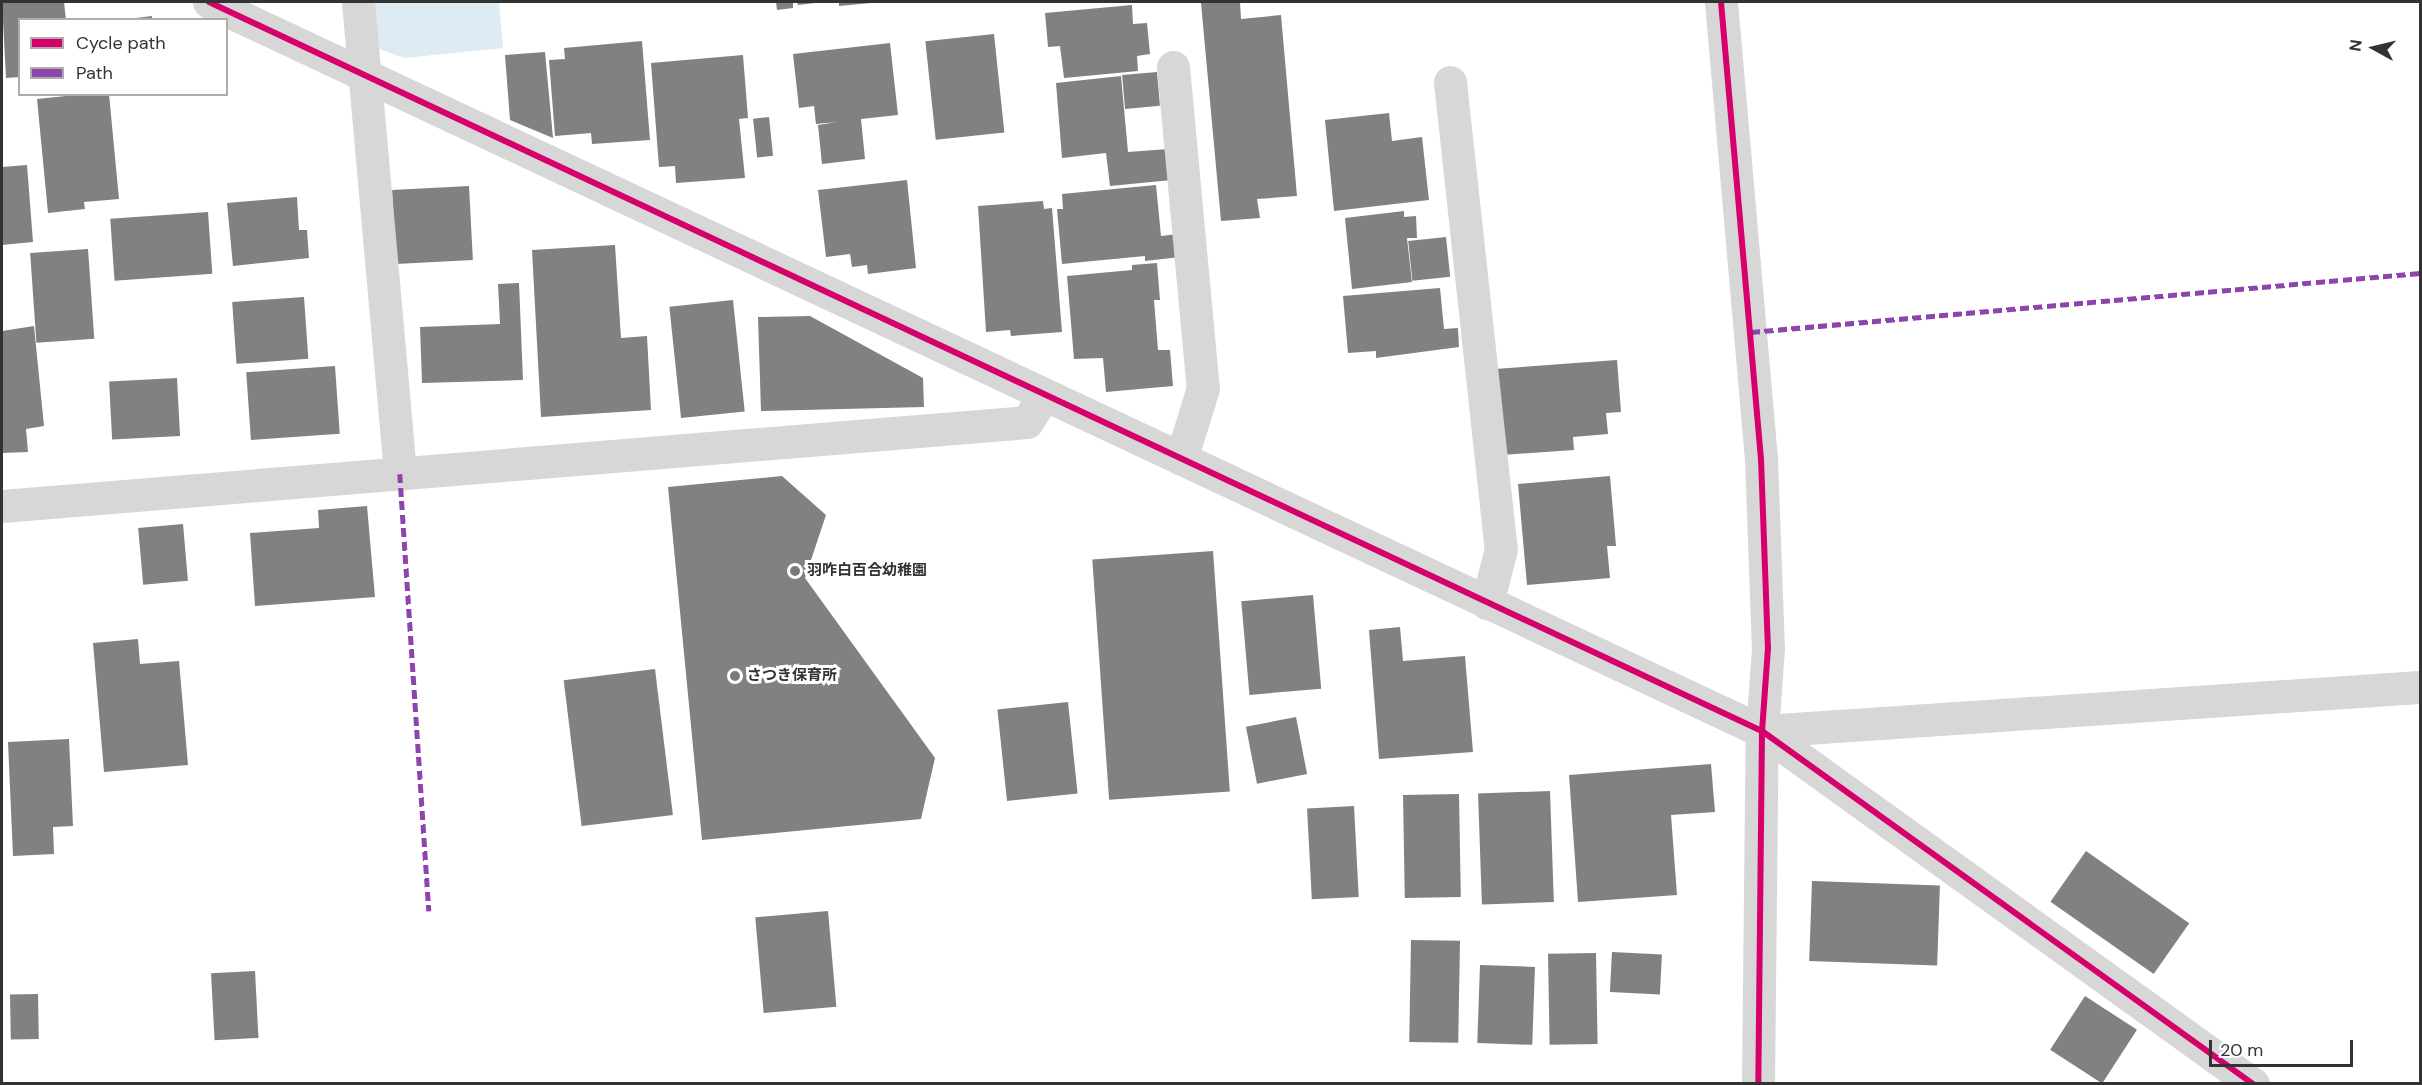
<!DOCTYPE html>
<meta charset="utf-8">
<style>
body{margin:0}
#map{position:relative;width:2422px;height:1085px;overflow:hidden;background:#fff;font-family:"DM Sans","Noto Sans JP",sans-serif}
div>[style]{position:absolute}
[style*='--x']{left:calc(var(--x)*1px);top:calc(var(--y)*1px);width:calc(var(--w)*1px);rotate:calc(var(--a)*1deg)}
.water>*{inset:0;background:#ddebf3}
.building>*{inset:0;background:#818181;transform-origin:0 0}
.minor>*{height:33px;margin:-16.5px;padding:0 16.5px;transform-origin:16.5px;border-radius:16.5px;background:#d7d7d7}
.tertiary>*{height:33px;margin:-16.5px;padding:0 16.5px;transform-origin:16.5px;border-radius:16.5px;background:#d7d7d7}
.quiet>*{height:4.5px;margin-top:-2.25px;transform-origin:0;background:repeating-linear-gradient(90deg,#8e44ad 0 9px,transparent 0 13.5px)}
.cycleway>*{height:6px;margin:-3px;padding:0 3px;transform-origin:3px;border-radius:3px;background:#d6006c}
.dots>*{width:16px;height:16px;translate:-50% -50%;box-sizing:border-box;border:3px solid #fff;border-radius:50%}
span{translate:-50% -50%;white-space:nowrap;text-align:center;line-height:1.15;-webkit-text-stroke:6px #fff;paint-order:stroke}
.poi-label{font-size:15px;color:#333;font-weight:700}
.left{translate:0 -50%;text-align:left}
.frame{position:absolute;inset:0;border:3px solid #333;pointer-events:none}
.legend{position:absolute;left:18px;top:18px;width:210px;height:78px;box-sizing:border-box;background:#fff;border:2px solid #adadad;margin:0;padding:8px 10px;list-style:none;font-size:18px;color:#333}
.legend li{display:flex;align-items:center;gap:12px;height:30px}
.legend b{width:30px;border:2px solid #adadad}
.north{position:absolute;left:2344px;top:18px;width:60px;height:60px;-webkit-text-stroke:4px #fff;paint-order:stroke;rotate:278deg;font-size:16px;font-weight:700;line-height:24px;text-align:center;color:#333}
.north::after{content:'';display:block;margin:auto;width:21px;height:27px;background:#333;clip-path:polygon(50% 0,100% 100%,50% 72%,0 100%)}
.scale{position:absolute;left:2209px;top:1040px;width:144px;height:27px;box-sizing:border-box;border:3px solid #333;border-top:0;padding-left:8px;font-size:18px;line-height:21px;white-space:nowrap;color:#333;-webkit-text-stroke:4px #fff;paint-order:stroke}
</style>
<div id="map">
<div class="water">
<div style="clip-path:polygon(364px 2px,499px 2px,503px 48px,404px 58px,368px 45px)"></div>
</div>
<div class="building">
<div style="clip-path:polygon(2px 2px,64px 2px,66px 20px,20px 20px,20px 77px,6px 78px)"></div>
<div style="clip-path:polygon(776px 2px,793px 2px,793px 8px,777px 10px)"></div>
<div style="clip-path:polygon(797px 2px,815px 2px,815px 3px,798px 5px)"></div>
<div style="clip-path:polygon(839px 2px,871px 2px,871px 3px,839px 6px)"></div>
<div style="clip-path:polygon(1240px 2px,1241px 19px,1281px 15px,1297px 196px,1257px 199px,1260px 218px,1221px 221px,1201px 3px)"></div>
<div style="clip-path:polygon(1132px 5px,1133px 24px,1147px 23px,1150px 54px,1137px 56px,1138px 71px,1064px 78px,1060px 46px,1048px 47px,1045px 13px)"></div>
<div style="clip-path:polygon(152px 16px,152px 20px,136px 20px,136px 18px)"></div>
<div style="left:994px;top:34px;width:99px;height:69px;rotate:84deg"></div>
<div style="clip-path:polygon(642px 41px,650px 140px,592px 144px,591px 133px,555px 136px,549px 60px,565px 59px,564px 48px)"></div>
<div style="clip-path:polygon(890px 43px,898px 115px,861px 119px,865px 159px,822px 164px,818px 125px,837px 122px,816px 124px,814px 106px,799px 108px,793px 54px)"></div>
<div style="clip-path:polygon(545px 52px,553px 138px,510px 120px,505px 55px)"></div>
<div style="clip-path:polygon(743px 55px,748px 118px,739px 119px,745px 178px,676px 183px,675px 166px,659px 167px,651px 63px)"></div>
<div style="left:1157px;top:72px;width:34px;height:35px;rotate:85deg"></div>
<div style="clip-path:polygon(1121px 76px,1128px 152px,1168px 149px,1172px 180px,1110px 186px,1106px 153px,1062px 158px,1056px 83px)"></div>
<div style="clip-path:polygon(85px 94px,109px 94px,119px 199px,84px 202px,85px 209px,48px 213px,37px 99px)"></div>
<div style="clip-path:polygon(1389px 113px,1392px 141px,1422px 137px,1429px 200px,1334px 211px,1325px 120px)"></div>
<div style="left:769px;top:117px;width:39px;height:16px;rotate:84deg"></div>
<div style="clip-path:polygon(27px 165px,33px 242px,2px 245px,2px 167px)"></div>
<div style="clip-path:polygon(907px 180px,916px 268px,868px 274px,867px 265px,852px 267px,850px 254px,826px 257px,818px 190px)"></div>
<div style="clip-path:polygon(1156px 185px,1161px 236px,1178px 234px,1180px 257px,1145px 261px,1145px 256px,1062px 264px,1057px 209px,1063px 209px,1062px 194px)"></div>
<div style="left:469px;top:186px;width:74px;height:77px;rotate:87deg"></div>
<div style="clip-path:polygon(297px 197px,299px 230px,307px 230px,309px 258px,233px 266px,227px 203px)"></div>
<div style="clip-path:polygon(1043px 201px,1044px 209px,1052px 208px,1062px 332px,1011px 336px,1010px 330px,986px 332px,978px 206px)"></div>
<div style="clip-path:polygon(1404px 211px,1404px 217px,1416px 216px,1417px 238px,1407px 238px,1412px 282px,1352px 289px,1345px 218px)"></div>
<div style="left:208px;top:212px;width:62px;height:98px;rotate:86deg"></div>
<div style="left:1446px;top:237px;width:40px;height:38px;rotate:84deg"></div>
<div style="clip-path:polygon(615px 245px,621px 338px,647px 336px,651px 410px,541px 417px,532px 250px)"></div>
<div style="left:88px;top:249px;width:90px;height:58px;rotate:86deg"></div>
<div style="clip-path:polygon(1157px 263px,1160px 300px,1154px 300px,1158px 350px,1170px 350px,1173px 386px,1106px 392px,1103px 358px,1074px 359px,1067px 276px,1132px 270px,1132px 265px)"></div>
<div style="clip-path:polygon(519px 283px,523px 380px,422px 383px,420px 327px,500px 324px,498px 284px)"></div>
<div style="clip-path:polygon(1440px 288px,1444px 329px,1458px 328px,1459px 347px,1376px 358px,1376px 351px,1348px 353px,1343px 296px)"></div>
<div style="left:304px;top:297px;width:62px;height:72px;rotate:86deg"></div>
<div style="left:733px;top:300px;width:112px;height:64px;rotate:84deg"></div>
<div style="clip-path:polygon(810px 316px,923px 378px,924px 407px,761px 411px,758px 317px)"></div>
<div style="clip-path:polygon(34px 326px,44px 426px,26px 429px,28px 452px,2px 453px,2px 331px)"></div>
<div style="clip-path:polygon(1617px 360px,1621px 412px,1606px 413px,1608px 434px,1573px 437px,1574px 450px,1501px 455px,1495px 369px)"></div>
<div style="left:335px;top:366px;width:68px;height:89px;rotate:86deg"></div>
<div style="left:177px;top:378px;width:58px;height:68px;rotate:87deg"></div>
<div style="clip-path:polygon(782px 476px,826px 515px,805px 578px,935px 758px,921px 819px,702px 840px,668px 487px)"></div>
<div style="clip-path:polygon(1610px 476px,1616px 546px,1607px 546px,1610px 578px,1527px 585px,1518px 484px)"></div>
<div style="clip-path:polygon(367px 506px,375px 597px,255px 606px,250px 533px,319px 528px,318px 510px)"></div>
<div style="left:183px;top:524px;width:57px;height:45px;rotate:85deg"></div>
<div style="left:1213px;top:551px;width:241px;height:121px;rotate:86deg"></div>
<div style="left:1313px;top:595px;width:94px;height:72px;rotate:85deg"></div>
<div style="clip-path:polygon(1400px 627px,1403px 661px,1465px 656px,1473px 752px,1379px 759px,1369px 630px)"></div>
<div style="clip-path:polygon(138px 639px,140px 664px,179px 661px,188px 765px,104px 772px,93px 643px)"></div>
<div style="left:655px;top:669px;width:147px;height:92px;rotate:83deg"></div>
<div style="left:1068px;top:702px;width:92px;height:71px;rotate:84deg"></div>
<div style="left:1296px;top:717px;width:58px;height:51px;rotate:79deg"></div>
<div style="clip-path:polygon(69px 739px,73px 826px,53px 827px,54px 854px,13px 856px,8px 742px)"></div>
<div style="clip-path:polygon(1711px 764px,1715px 812px,1671px 815px,1677px 895px,1578px 902px,1569px 775px)"></div>
<div style="left:1550px;top:791px;width:111px;height:72px;rotate:88deg"></div>
<div style="left:1459px;top:794px;width:103px;height:56px;rotate:89deg"></div>
<div style="left:1354px;top:806px;width:91px;height:47px;rotate:87deg"></div>
<div style="left:2086px;top:851px;width:126px;height:62px;rotate:35deg"></div>
<div style="left:1812px;top:881px;width:128px;height:80px;rotate:2deg"></div>
<div style="left:828px;top:911px;width:96px;height:73px;rotate:85deg"></div>
<div style="left:1411px;top:940px;width:49px;height:102px;rotate:1deg"></div>
<div style="left:1612px;top:952px;width:50px;height:40px;rotate:3deg"></div>
<div style="left:1596px;top:953px;width:91px;height:48px;rotate:89deg"></div>
<div style="left:1480px;top:965px;width:55px;height:78px;rotate:2deg"></div>
<div style="left:255px;top:971px;width:67px;height:44px;rotate:87deg"></div>
<div style="left:38px;top:994px;width:45px;height:28px;rotate:89deg"></div>
<div style="left:2085px;top:996px;width:62px;height:64px;rotate:33deg"></div>
</div>
<div class="minor">
<div style="--x:209;--y:2;--w:1716;--a:25.15"></div>
<div style="--x:1762;--y:731;--w:605;--a:35.71"></div>
<div style="--x:358;--y:2;--w:474;--a:84.9"></div>
<div style="--x:1173;--y:67;--w:322;--a:84.7"></div>
<div style="--x:1203;--y:388;--w:74;--a:107.2"></div>
<div style="--x:1450;--y:82;--w:470;--a:83.8"></div>
<div style="--x:1501;--y:549;--w:56;--a:104.5"></div>
<div style="--x:2;--y:506;--w:1028;--a:-4.68"></div>
<div style="--x:1027;--y:422;--w:32;--a:-58"></div>
<div style="--x:1762;--y:731;--w:659;--a:-3.83"></div>
<div style="--x:1758;--y:1084;--w:353;--a:-89.4"></div>
</div>
<div class="tertiary">
<div style="--x:1721;--y:2;--w:459;--a:85"></div>
<div style="--x:1761;--y:459;--w:189;--a:87.9"></div>
<div style="--x:1768;--y:648;--w:83;--a:94.1"></div>
</div>
<div class="quiet">
<div style="--x:1751;--y:332;--w:672;--a:-5.04"></div>
<div style="--x:400;--y:474;--w:438;--a:86.2"></div>
</div>
<div class="cycleway">
<div style="--x:209;--y:2;--w:1716;--a:25.15"></div>
<div style="--x:1762;--y:731;--w:605;--a:35.71"></div>
<div style="--x:1721;--y:2;--w:459;--a:85"></div>
<div style="--x:1761;--y:459;--w:189;--a:87.9"></div>
<div style="--x:1768;--y:648;--w:83;--a:94.1"></div>
<div style="--x:1762;--y:731;--w:353;--a:90.6"></div>
</div>
<div class="dots">
<div style="left:795px;top:571px;background:#7a7a7a"></div>
<div style="left:735px;top:676px;background:#7a7a7a"></div>
</div>
<div class="poi-label">
<span class="left" style="left:807px;top:571px">羽咋白百合幼稚園</span>
<span class="left" style="left:747px;top:676px">さつき保育所</span>
</div>
<div class="frame"></div>
<ul class="legend">
<li><b style="height:8px;background:#d6006c"></b>Cycle path</li>
<li><b style="height:8px;background:#8e44ad"></b>Path</li>
</ul>
<div class="north">N</div>
<div class="scale">20 m</div>
</div>
